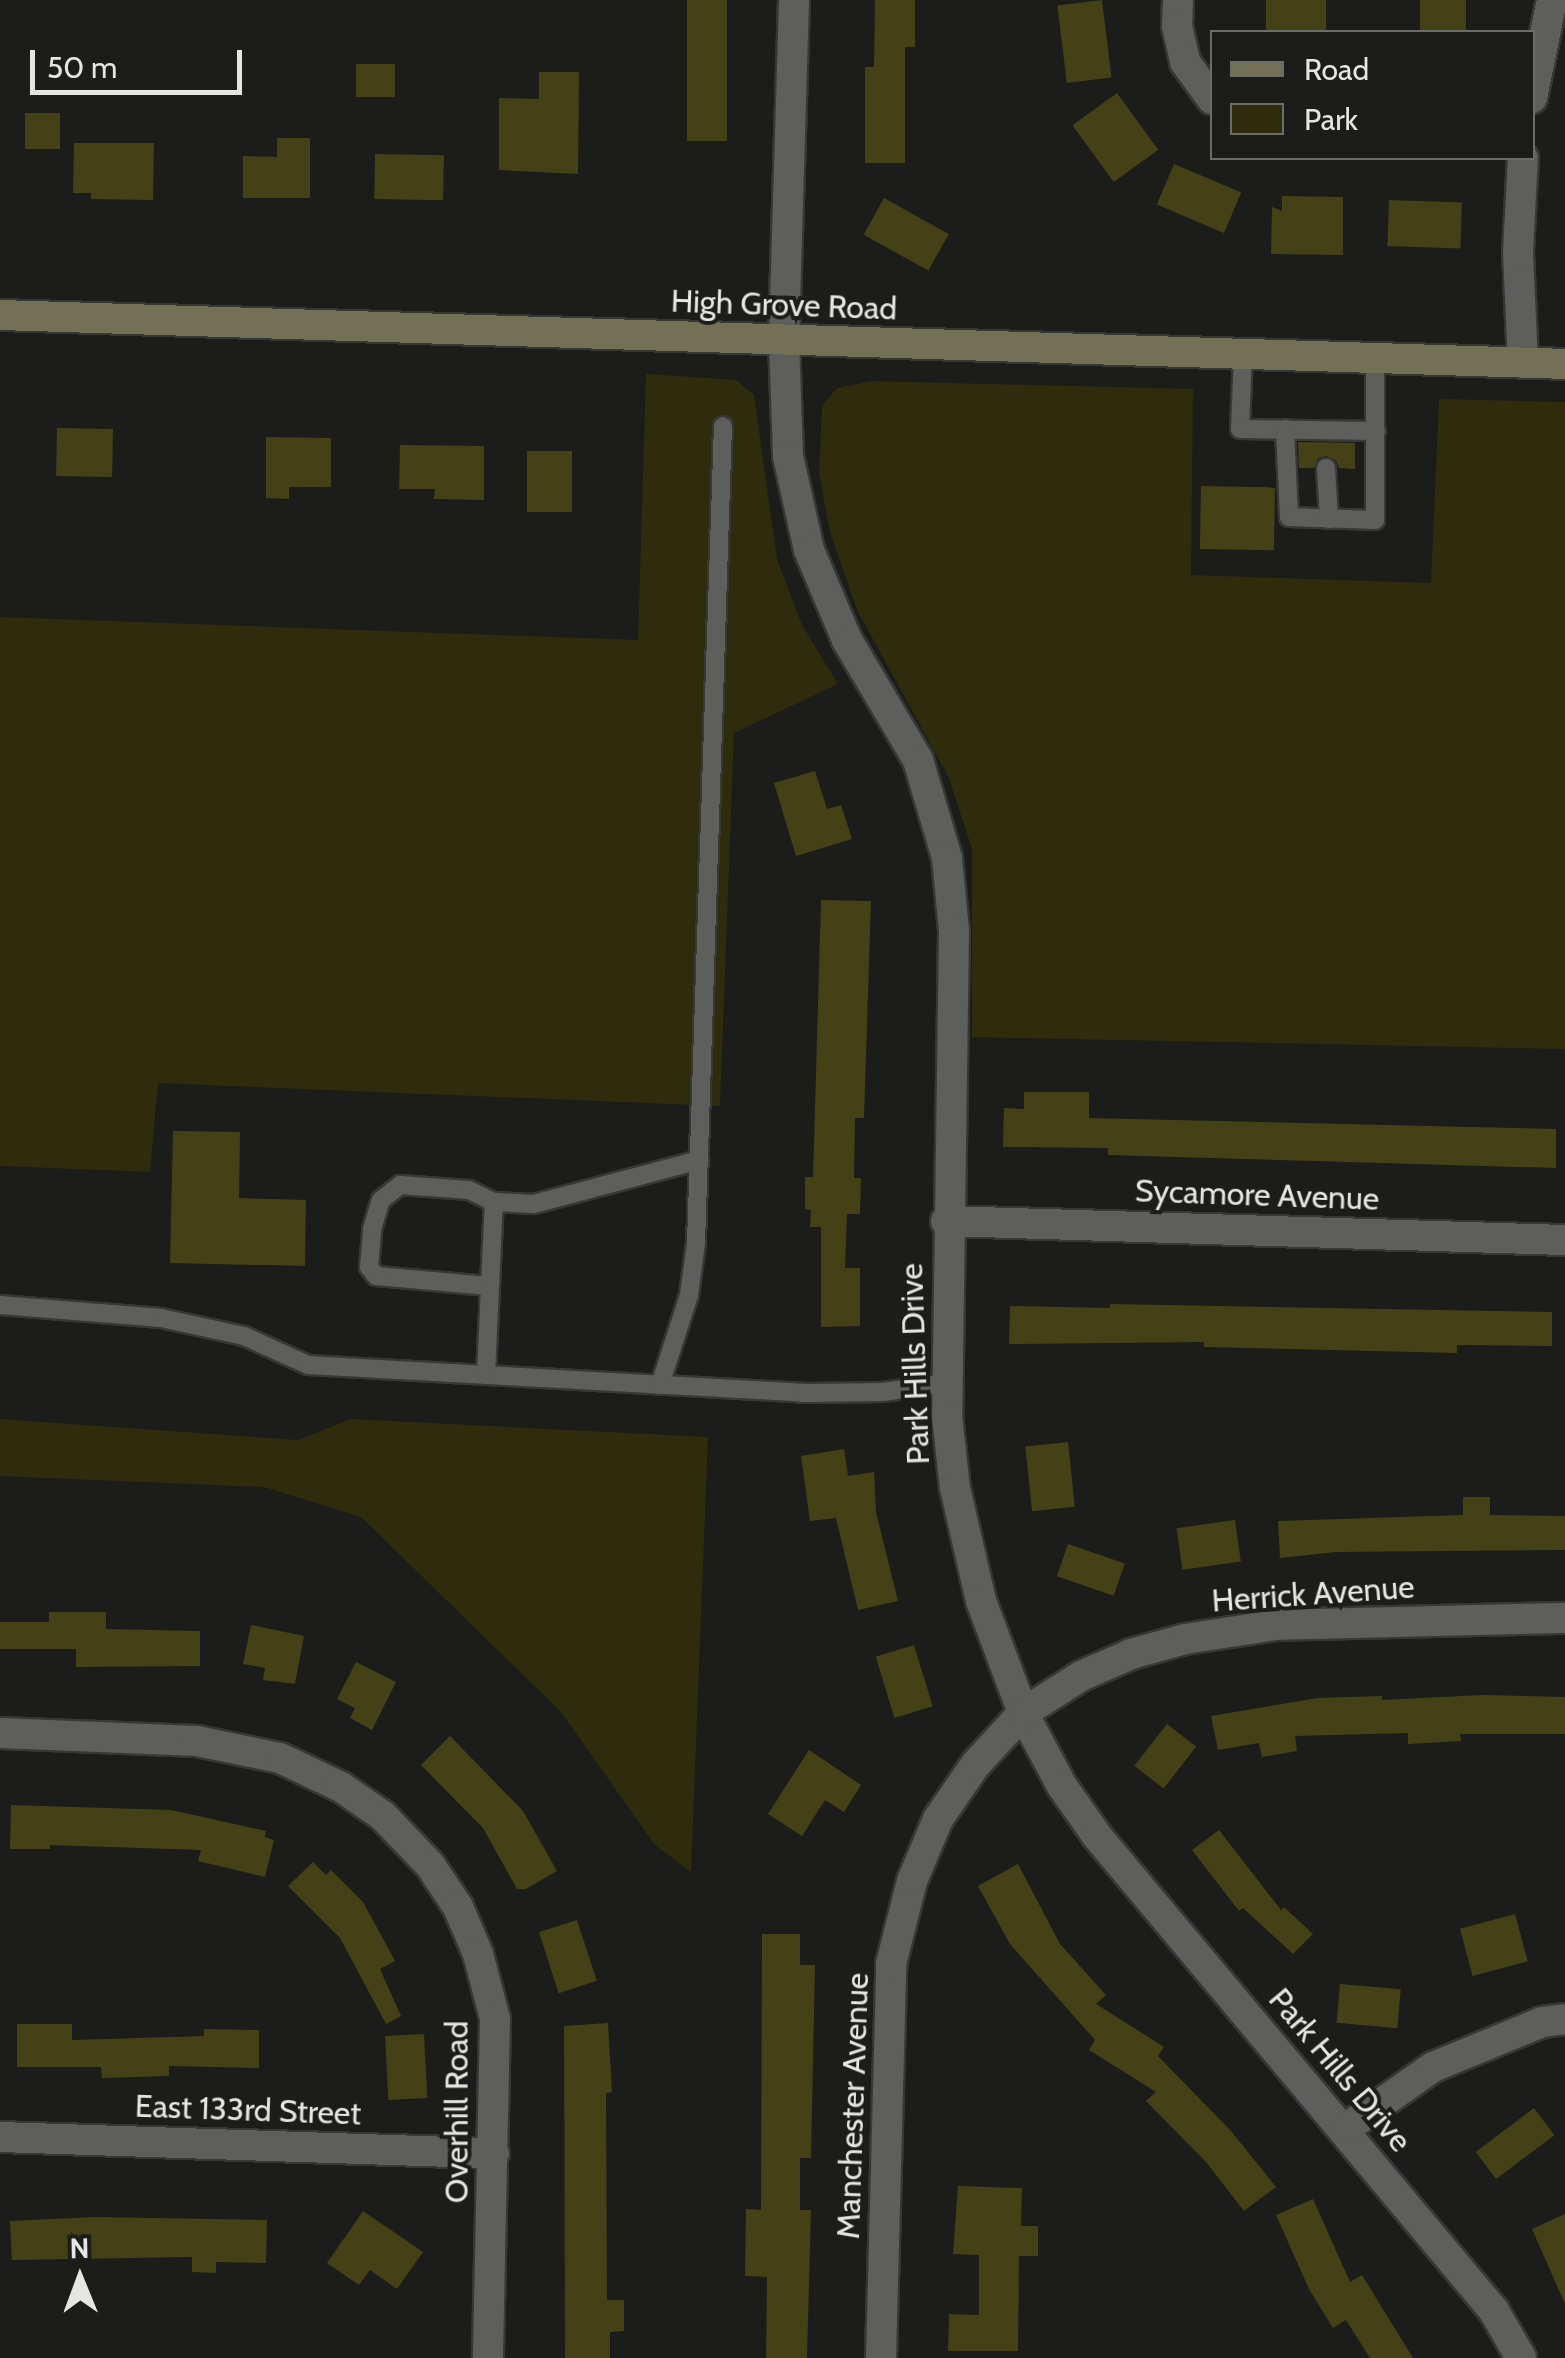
<!DOCTYPE html>
<style>
body{margin:0}
#map{position:relative;width:1565px;height:2358px;overflow:hidden;background:#1c1c1a;font-family:Cabin,sans-serif}
div>[style]{position:absolute}
[style*='--x']{left:calc(var(--x)*1px);top:calc(var(--y)*1px);width:calc(var(--w)*1px);rotate:calc(var(--a)*1deg)}
.green>*{inset:0;background:#2e2c0c}
.building>*{inset:0;background:#444117;transform-origin:0 0}
.roads{filter:drop-shadow(2px 0 #373736) drop-shadow(-2px 0 #373736) drop-shadow(0 2px #373736) drop-shadow(0 -2px #373736)}
.lane>*{height:18px;margin:-9px;padding:0 9px;transform-origin:9px;border-radius:9px;background:#5e5e5c}
.street>*{height:30px;margin:-15px;padding:0 15px;transform-origin:15px;border-radius:15px;background:#5e5e5c}
.secondary>*{height:30px;margin:-15px;padding:0 15px;transform-origin:15px;border-radius:15px;background:#727055}
span{translate:-50% -50%;white-space:nowrap;text-align:center;line-height:1.15;-webkit-text-stroke:8px #1c1c1a;paint-order:stroke}
.street-label{font-size:32px;color:#e5e5e3}
.legend{position:absolute;left:1210px;top:30px;width:325px;height:130px;box-sizing:border-box;background:#1c1c1a;border:2px solid #6c6c6a;margin:0;padding:12px 18px;list-style:none;font-size:30px;color:#e5e5e3}
.legend li{display:flex;align-items:center;gap:20px;height:50px}
.legend b{width:50px;border:2px solid #6c6c6a}
.north{position:absolute;left:30px;top:2228px;width:100px;height:100px;-webkit-text-stroke:8px #1c1c1a;paint-order:stroke;rotate:359deg;font-size:28px;font-weight:700;line-height:40px;text-align:center;color:#e5e5e3}
.north::after{content:'';display:block;margin:auto;width:35px;height:45px;background:#e5e5e3;clip-path:polygon(50% 0,100% 100%,50% 72%,0 100%)}
.scale{position:absolute;left:30px;top:50px;width:212px;height:45px;box-sizing:border-box;border:5px solid #e5e5e3;border-top:0;padding-left:12px;font-size:30px;line-height:35px;white-space:nowrap;color:#e5e5e3;-webkit-text-stroke:8px #1c1c1a;paint-order:stroke}
</style>
<div id="map">
<div class="green">
<div style="clip-path:polygon(646px 374px,736px 380px,754px 395px,777px 559px,802px 625px,838px 684px,734px 733px,720px 1106px,158px 1083px,150px 1172px,0 1166px,0 617px,638px 640px)"></div>
<div style="clip-path:polygon(871px 381px,1193px 389px,1191px 575px,1431px 583px,1439px 399px,1565px 402px,1565px 1049px,972px 1037px,972px 849px,949px 778px,857px 610px,830px 532px,819px 473px,822px 406px,837px 388px)"></div>
<div style="clip-path:polygon(0 1419px,298px 1440px,351px 1419px,708px 1437px,691px 1872px,655px 1845px,561px 1712px,361px 1517px,264px 1487px,0 1476px)"></div>
</div>
<div class="building">
<div style="left:687px;top:0;width:40px;height:141px"></div>
<div style="clip-path:polygon(875px 0,915px 0,915px 47px,905px 47px,905px 163px,865px 163px,865px 67px,874px 67px)"></div>
<div style="left:1102px;top:0;width:78px;height:45px;rotate:83deg"></div>
<div style="left:1266px;top:0;width:60px;height:32px"></div>
<div style="left:1420px;top:0;width:46px;height:32px"></div>
<div style="left:356px;top:64px;width:39px;height:33px"></div>
<div style="clip-path:polygon(539px 72px,579px 72px,578px 174px,499px 170px,499px 98px,539px 99px)"></div>
<div style="left:1117px;top:93px;width:70px;height:55px;rotate:54deg"></div>
<div style="left:25px;top:113px;width:35px;height:36px"></div>
<div style="clip-path:polygon(277px 138px,310px 138px,310px 198px,243px 198px,243px 156px,277px 157px)"></div>
<div style="clip-path:polygon(74px 143px,154px 143px,153px 200px,91px 199px,91px 193px,73px 193px)"></div>
<div style="left:375px;top:154px;width:69px;height:45px;rotate:1deg"></div>
<div style="left:1174px;top:164px;width:73px;height:44px;rotate:23deg"></div>
<div style="clip-path:polygon(1282px 196px,1343px 197px,1343px 255px,1271px 254px,1272px 207px,1282px 211px)"></div>
<div style="left:884px;top:198px;width:74px;height:42px;rotate:29deg"></div>
<div style="left:1389px;top:200px;width:73px;height:46px;rotate:2deg"></div>
<div style="left:57px;top:428px;width:56px;height:48px;rotate:1deg"></div>
<div style="clip-path:polygon(266px 437px,331px 438px,331px 487px,289px 487px,289px 499px,266px 498px)"></div>
<div style="clip-path:polygon(1298px 442px,1355px 443px,1355px 469px,1339px 468px,1336px 460px,1326px 456px,1318px 458px,1314px 468px,1299px 468px)"></div>
<div style="clip-path:polygon(400px 445px,484px 446px,484px 500px,434px 499px,435px 489px,399px 489px)"></div>
<div style="left:527px;top:451px;width:45px;height:61px"></div>
<div style="left:1201px;top:486px;width:74px;height:63px;rotate:1deg"></div>
<div style="clip-path:polygon(815px 771px,827px 809px,841px 805px,852px 839px,796px 856px,774px 783px)"></div>
<div style="clip-path:polygon(821px 900px,871px 901px,864px 1118px,855px 1118px,854px 1178px,861px 1178px,860px 1214px,847px 1214px,845px 1268px,860px 1268px,860px 1326px,821px 1327px,821px 1227px,810px 1227px,811px 1210px,805px 1209px,805px 1177px,813px 1177px)"></div>
<div style="clip-path:polygon(1024px 1092px,1089px 1092px,1089px 1118px,1556px 1129px,1556px 1168px,1108px 1155px,1108px 1148px,1003px 1147px,1004px 1108px,1024px 1109px)"></div>
<div style="clip-path:polygon(173px 1131px,240px 1132px,239px 1198px,306px 1200px,305px 1266px,170px 1263px)"></div>
<div style="clip-path:polygon(1110px 1304px,1552px 1312px,1552px 1346px,1457px 1345px,1457px 1353px,1204px 1347px,1204px 1342px,1009px 1344px,1010px 1306px,1110px 1308px)"></div>
<div style="left:1068px;top:1442px;width:65px;height:43px;rotate:84deg"></div>
<div style="clip-path:polygon(844px 1449px,848px 1476px,874px 1472px,876px 1512px,898px 1601px,858px 1610px,836px 1518px,810px 1521px,801px 1456px)"></div>
<div style="clip-path:polygon(1463px 1497px,1490px 1497px,1490px 1515px,1565px 1516px,1565px 1550px,1336px 1552px,1280px 1558px,1278px 1521px,1463px 1515px)"></div>
<div style="left:1235px;top:1520px;width:42px;height:59px;rotate:82deg"></div>
<div style="left:1068px;top:1544px;width:60px;height:34px;rotate:19deg"></div>
<div style="clip-path:polygon(49px 1612px,106px 1612px,106px 1629px,200px 1631px,200px 1666px,76px 1667px,76px 1649px,0 1649px,0 1622px,49px 1622px)"></div>
<div style="clip-path:polygon(251px 1625px,304px 1636px,295px 1684px,263px 1680px,265px 1668px,243px 1664px)"></div>
<div style="left:914px;top:1645px;width:64px;height:40px;rotate:73deg"></div>
<div style="clip-path:polygon(356px 1662px,396px 1682px,372px 1730px,350px 1718px,355px 1708px,337px 1699px)"></div>
<div style="clip-path:polygon(1482px 1695px,1565px 1697px,1565px 1734px,1460px 1734px,1461px 1741px,1408px 1744px,1408px 1733px,1295px 1736px,1297px 1751px,1262px 1757px,1259px 1743px,1218px 1750px,1211px 1716px,1317px 1698px,1382px 1696px,1382px 1700px)"></div>
<div style="left:1167px;top:1724px;width:37px;height:53px;rotate:38deg"></div>
<div style="clip-path:polygon(450px 1736px,523px 1811px,557px 1871px,526px 1889px,517px 1889px,483px 1828px,421px 1765px)"></div>
<div style="clip-path:polygon(809px 1750px,861px 1785px,844px 1812px,825px 1800px,802px 1836px,768px 1814px)"></div>
<div style="clip-path:polygon(11px 1805px,171px 1810px,266px 1831px,265px 1837px,274px 1840px,265px 1877px,198px 1861px,201px 1850px,50px 1845px,50px 1849px,10px 1849px)"></div>
<div style="clip-path:polygon(1219px 1830px,1281px 1910px,1284px 1907px,1313px 1934px,1293px 1954px,1243px 1908px,1239px 1911px,1192px 1850px)"></div>
<div style="clip-path:polygon(313px 1862px,326px 1875px,331px 1870px,363px 1902px,395px 1961px,380px 1969px,401px 2016px,386px 2024px,340px 1938px,288px 1886px)"></div>
<div style="clip-path:polygon(1018px 1864px,1060px 1944px,1106px 1995px,1096px 2004px,1164px 2047px,1158px 2056px,1231px 2131px,1276px 2187px,1244px 2211px,1206px 2162px,1146px 2101px,1156px 2092px,1089px 2050px,1095px 2040px,1010px 1944px,978px 1886px)"></div>
<div style="left:1515px;top:1914px;width:49px;height:57px;rotate:75deg"></div>
<div style="left:577px;top:1920px;width:64px;height:40px;rotate:72deg"></div>
<div style="clip-path:polygon(762px 1934px,800px 1934px,800px 1965px,815px 1965px,811px 2158px,800px 2158px,800px 2210px,811px 2210px,807px 2358px,766px 2358px,767px 2277px,745px 2276px,746px 2209px,761px 2210px)"></div>
<div style="left:1340px;top:1984px;width:61px;height:39px;rotate:5deg"></div>
<div style="clip-path:polygon(608px 2023px,612px 2092px,606px 2093px,607px 2300px,624px 2300px,624px 2331px,610px 2332px,610px 2358px,565px 2358px,564px 2026px)"></div>
<div style="clip-path:polygon(17px 2024px,72px 2024px,72px 2040px,204px 2036px,204px 2029px,259px 2030px,259px 2068px,169px 2066px,169px 2076px,102px 2078px,101px 2067px,17px 2067px)"></div>
<div style="left:424px;top:2034px;width:64px;height:39px;rotate:87deg"></div>
<div style="left:1534px;top:2108px;width:34px;height:73px;rotate:53deg"></div>
<div style="clip-path:polygon(958px 2186px,1022px 2188px,1021px 2226px,1038px 2226px,1038px 2256px,1019px 2256px,1018px 2351px,948px 2351px,949px 2314px,979px 2315px,979px 2255px,953px 2254px)"></div>
<div style="clip-path:polygon(1313px 2199px,1350px 2282px,1362px 2275px,1413px 2358px,1370px 2358px,1346px 2320px,1333px 2328px,1309px 2289px,1276px 2215px)"></div>
<div style="clip-path:polygon(363px 2211px,423px 2252px,397px 2289px,370px 2270px,359px 2285px,327px 2263px)"></div>
<div style="clip-path:polygon(1565px 2214px,1565px 2304px,1532px 2229px)"></div>
<div style="clip-path:polygon(94px 2217px,267px 2220px,266px 2263px,216px 2262px,216px 2273px,192px 2272px,192px 2257px,12px 2260px,10px 2221px)"></div>
</div>
<div class="roads">
<div class="lane">
<div style="--x:1243;--y:354;--w:75;--a:92.3"></div>
<div style="--x:1240;--y:429;--w:136;--a:0.8"></div>
<div style="--x:1285;--y:429;--w:88;--a:87.4"></div>
<div style="--x:1289;--y:517;--w:86;--a:2"></div>
<div style="--x:1375;--y:520;--w:162;--a:-90"></div>
<div style="--x:1326;--y:468;--w:51;--a:86.6"></div>
<div style="--x:488;--y:1286;--w:112;--a:-174.9"></div>
<div style="--x:376;--y:1276;--w:11;--a:-128"></div>
<div style="--x:369;--y:1267;--w:38;--a:-85"></div>
<div style="--x:372;--y:1229;--w:30;--a:-73"></div>
<div style="--x:381;--y:1200;--w:24;--a:-38"></div>
<div style="--x:400;--y:1185;--w:69;--a:4.1"></div>
<div style="--x:469;--y:1190;--w:28;--a:26"></div>
<div style="--x:0;--y:1305;--w:162;--a:4.6"></div>
<div style="--x:161;--y:1318;--w:85;--a:12.2"></div>
<div style="--x:244;--y:1336;--w:70;--a:24.4"></div>
<div style="--x:308;--y:1365;--w:495;--a:3.2"></div>
<div style="--x:802;--y:1393;--w:81;--a:-0.7"></div>
<div style="--x:883;--y:1392;--w:65;--a:-8"></div>
<div style="--x:486;--y:1375;--w:173;--a:-87.4"></div>
<div style="--x:494;--y:1202;--w:40;--a:2.9"></div>
<div style="--x:534;--y:1204;--w:171;--a:-14.9"></div>
<div style="--x:660;--y:1385;--w:95;--a:-72.1"></div>
<div style="--x:689;--y:1295;--w:52;--a:-82.3"></div>
<div style="--x:696;--y:1243;--w:817;--a:-88.11"></div>
</div>
<div class="street">
<div style="--x:794;--y:0;--w:340;--a:91.7"></div>
<div style="--x:784;--y:340;--w:116;--a:88"></div>
<div style="--x:788;--y:456;--w:96;--a:77.4"></div>
<div style="--x:809;--y:550;--w:98;--a:67.1"></div>
<div style="--x:847;--y:640;--w:139;--a:59.4"></div>
<div style="--x:918;--y:760;--w:102;--a:73.5"></div>
<div style="--x:947;--y:858;--w:73;--a:84.5"></div>
<div style="--x:954;--y:931;--w:485;--a:90.8"></div>
<div style="--x:947;--y:1416;--w:72;--a:83.7"></div>
<div style="--x:955;--y:1488;--w:116;--a:77"></div>
<div style="--x:981;--y:1601;--w:120;--a:69.4"></div>
<div style="--x:1023;--y:1713;--w:83;--a:61.9"></div>
<div style="--x:1062;--y:1786;--w:61;--a:55"></div>
<div style="--x:1097;--y:1836;--w:619;--a:50.11"></div>
<div style="--x:1494;--y:2311;--w:54;--a:60.1"></div>
<div style="--x:1178;--y:0;--w:26;--a:92"></div>
<div style="--x:1177;--y:26;--w:37;--a:77"></div>
<div style="--x:1185;--y:62;--w:46;--a:53.9"></div>
<div style="--x:1532;--y:98;--w:100;--a:-78.5"></div>
<div style="--x:1523;--y:363;--w:111;--a:-92.6"></div>
<div style="--x:1518;--y:252;--w:94;--a:-87"></div>
<div style="--x:946;--y:1221;--w:619;--a:1.76"></div>
<div style="--x:0;--y:1733;--w:197;--a:2.3"></div>
<div style="--x:197;--y:1741;--w:85;--a:11.6"></div>
<div style="--x:280;--y:1758;--w:68;--a:25.4"></div>
<div style="--x:341;--y:1787;--w:51;--a:34.6"></div>
<div style="--x:383;--y:1816;--w:68;--a:46.2"></div>
<div style="--x:430;--y:1865;--w:50;--a:56.3"></div>
<div style="--x:458;--y:1907;--w:51;--a:66.9"></div>
<div style="--x:478;--y:1954;--w:67;--a:75.3"></div>
<div style="--x:495;--y:2019;--w:339;--a:91.2"></div>
<div style="--x:1345;--y:2129;--w:108;--a:-35.2"></div>
<div style="--x:1433;--y:2067;--w:118;--a:-22.4"></div>
<div style="--x:1542;--y:2022;--w:23;--a:-7"></div>
<div style="--x:0;--y:2137;--w:494;--a:1.9"></div>
<div style="--x:881;--y:2358;--w:394;--a:-88.5"></div>
<div style="--x:891;--y:1964;--w:86;--a:-75.8"></div>
<div style="--x:912;--y:1881;--w:67;--a:-67.2"></div>
<div style="--x:938;--y:1819;--w:67;--a:-55.4"></div>
<div style="--x:976;--y:1764;--w:69;--a:-47.3"></div>
<div style="--x:1023;--y:1713;--w:69;--a:-32.5"></div>
<div style="--x:1081;--y:1676;--w:55;--a:-23.7"></div>
<div style="--x:1131;--y:1654;--w:56;--a:-15.5"></div>
<div style="--x:1185;--y:1639;--w:91;--a:-8.8"></div>
<div style="--x:1275;--y:1625;--w:290;--a:-1.4"></div>
</div>
<div class="secondary">
<div style="--x:0;--y:315;--w:1566;--a:1.79"></div>
</div>
</div>
<div class="street-label">
<span style="left:784px;top:305px;rotate:2deg">High Grove Road</span>
<span style="left:1257px;top:1195px;rotate:2deg">Sycamore Avenue</span>
<span style="left:915px;top:1364px;rotate:-92deg">Park Hills Drive</span>
<span style="left:1313px;top:1594px;rotate:-4deg">Herrick Avenue</span>
<span style="left:1340px;top:2070px;rotate:50deg">Park Hills Drive</span>
<span style="left:853px;top:2106px;rotate:-88deg">Manchester Avenue</span>
<span style="left:248px;top:2110px;rotate:2deg">East 133rd Street</span>
<span style="left:457px;top:2112px;rotate:-90deg">Overhill Road</span>
</div>
<ul class="legend">
<li><b style="height:12px;background:#727055"></b>Road</li>
<li><b style="height:28px;background:#2e2c0c"></b>Park</li>
</ul>
<div class="north">N</div>
<div class="scale">50 m</div>
</div>
